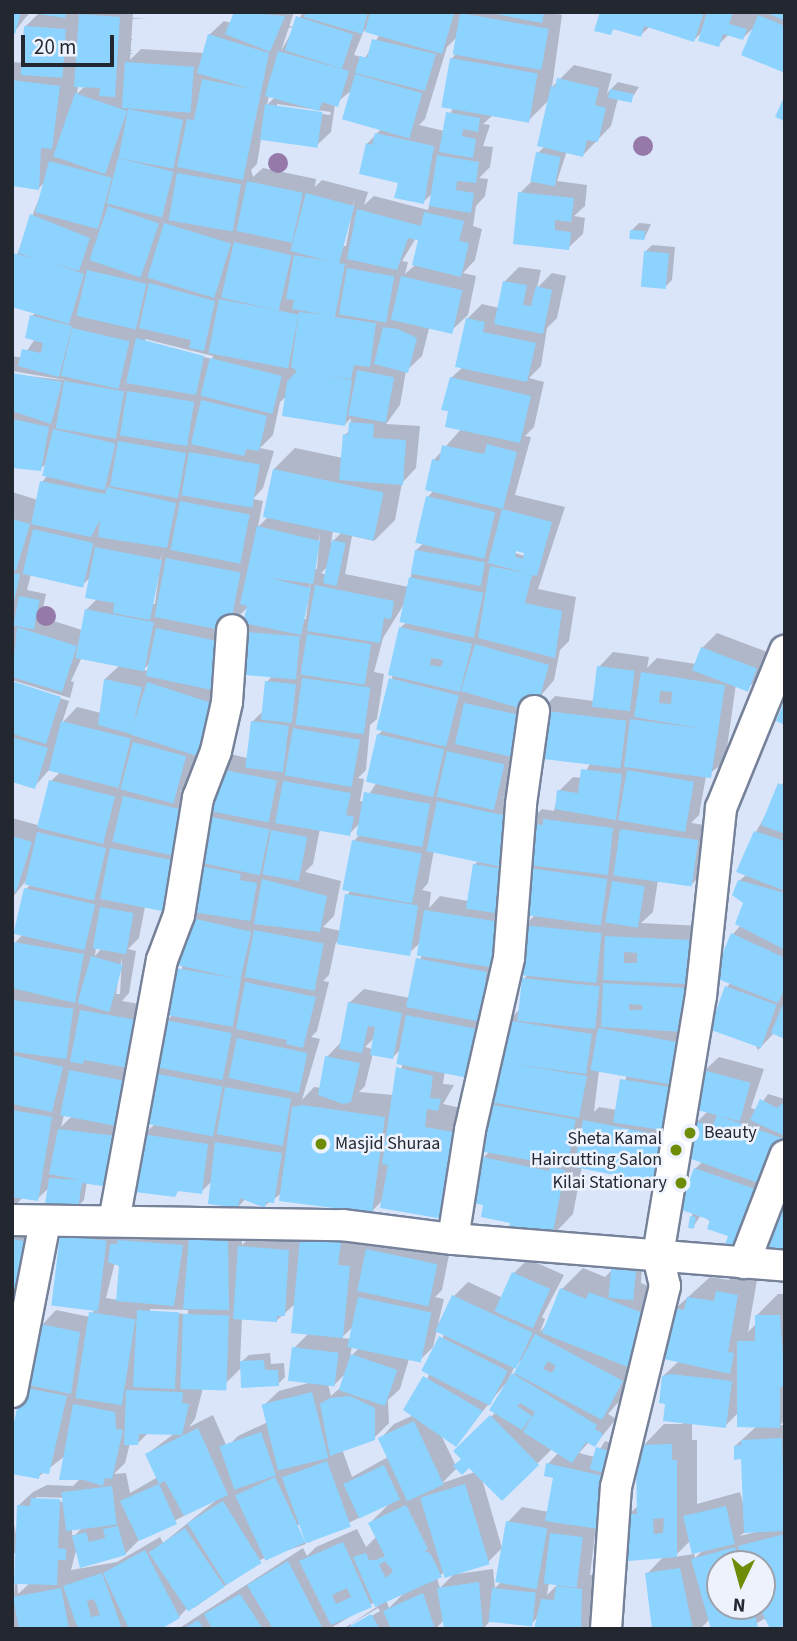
<!DOCTYPE html>
<style>
body{margin:0}
#map{position:relative;width:797px;height:1641px;overflow:hidden;background:#dbe5fa;font-family:"Source Sans 3",sans-serif}
div>[style]{position:absolute}
[style*='--x']{left:calc(var(--x)*1px);top:calc(var(--y)*1px);width:calc(var(--w)*1px);rotate:calc(var(--a)*1deg)}
.shadow>*{inset:0;background:#0003}
.building>*{inset:0;background:#8cd3ff;transform-origin:0 0}
.roads{filter:drop-shadow(2px 0 #76829a) drop-shadow(-2px 0 #76829a) drop-shadow(0 2px #76829a) drop-shadow(0 -2px #76829a)}
.minor>*{height:30px;margin:-15px;padding:0 15px;transform-origin:15px;border-radius:15px;background:#fff}
.trees>*{width:20px;height:20px;margin:-10px;border-radius:50%;background:#9579a8}
.dots>*{width:19px;height:19px;translate:-50% -50%;box-sizing:border-box;border:4px solid #edf2fd;border-radius:50%}
span{translate:-50% -50%;white-space:nowrap;text-align:center;line-height:1.15;-webkit-text-stroke:5px #edf2fd;paint-order:stroke}
.poi-label{font-size:18px;color:#222730}
.left{translate:0 -50%;text-align:left}
.right{translate:-100% -50%;text-align:right}
.frame{position:absolute;inset:0;border:14px solid #222730;pointer-events:none}
.north{position:absolute;left:706px;top:1550px;width:70px;height:70px;box-sizing:border-box;background:#edf2fd;border:2px solid #9ca1ab;border-radius:50%;rotate:185deg;font-size:19px;font-weight:700;line-height:28px;text-align:center;color:#222730}
.north::after{content:'';display:block;margin:auto;width:24px;height:32px;background:#6f8c06;clip-path:polygon(50% 0,100% 100%,50% 72%,0 100%)}
.scale{position:absolute;left:21px;top:35px;width:93px;height:32px;box-sizing:border-box;border:4px solid #222730;border-top:0;padding-left:9px;font-size:21px;line-height:24px;white-space:nowrap;color:#222730;-webkit-text-stroke:5px #edf2fd;paint-order:stroke}
</style>
<div id="map">
<div class="shadow">
<div style="clip-path:polygon(evenodd,12px 12px,133px 12px,130px 60px,141px 49px,204px 53px,209px 35px,224px 21px,231px 23px,236px 12px,294px 12px,281px 51px,303px 12px,550px 12px,562px 15px,552px 87px,574px 65px,612px 74px,607px 93px,618px 82px,639px 87px,630px 101px,618px 98px,611px 126px,583px 155px,567px 151px,557px 181px,587px 185px,585px 206px,574px 216px,585px 218px,583px 234px,568px 248px,520px 193px,532px 181px,538px 153px,545px 146px,549px 100px,528px 121px,492px 116px,483px 124px,490px 125px,483px 146px,493px 147px,490px 167px,479px 178px,488px 179px,485px 196px,476px 206px,473px 226px,482px 229px,475px 260px,463px 273px,476px 276px,468px 315px,453px 329px,430px 325px,422px 356px,406px 371px,400px 405px,386px 424px,420px 426px,416px 468px,402px 483px,395px 520px,374px 541px,352px 536px,345px 574px,409px 587px,416px 550px,424px 543px,428px 497px,434px 490px,434px 460px,461px 429px,451px 378px,463px 367px,467px 319px,482px 304px,499px 308px,504px 282px,519px 267px,541px 270px,537px 288px,552px 273px,566px 276px,557px 318px,547px 328px,541px 366px,529px 378px,544px 382px,534px 427px,525px 436px,531px 437px,515px 495px,565px 507px,538px 589px,576px 597px,569px 641px,560px 650px,554px 680px,533px 705px,541px 711px,555px 696px,594px 701px,599px 667px,613px 652px,649px 657px,647px 668px,657px 658px,696px 664px,702px 648px,717px 633px,770px 653px,762px 674px,748px 688px,736px 684px,725px 762px,706px 776px,699px 815px,691px 823px,712px 826px,706px 870px,692px 884px,658px 880px,653px 912px,641px 923px,703px 926px,668px 1165px,653px 1180px,582px 1166px,573px 1214px,552px 1236px,512px 1222px,484px 1157px,490px 1151px,482px 1150px,383px 1200px,372px 1211px,282px 1193px,264px 1206px,247px 1197px,238px 1207px,213px 1180px,201px 1192px,180px 1189px,175px 1195px,143px 1135px,155px 1124px,154px 1074px,162px 1066px,167px 1021px,173px 1014px,169px 1013px,183px 964px,208px 816px,214px 810px,208px 809px,230px 754px,247px 758px,253px 721px,262px 712px,267px 682px,272px 676px,233px 672px,249px 606px,228px 626px,225px 673px,213px 685px,232px 691px,197px 750px,190px 782px,180px 792px,206px 798px,196px 844px,145px 907px,139px 938px,128px 949px,136px 951px,129px 993px,122px 1001px,162px 1008px,139px 1113px,87px 1181px,84px 1200px,77px 1207px,50px 1187px,37px 1199px,23px 1197px,12px 1209px,12px 956px,15px 943px,23px 934px,26px 889px,31px 884px,29px 877px,12px 898px,12px 818px,41px 826px,51px 781px,60px 772px,50px 769px,34px 787px,12px 780px,12px 683px,69px 701px,62px 723px,77px 707px,101px 713px,105px 679px,120px 665px,82px 657px,71px 681px,74px 682px,70px 698px,12px 680px,12px 492px,38px 500px,42px 482px,48px 475px,48px 462px,40px 469px,12px 464px,12px 374px,71px 381px,12px 371px,12px 356px,22px 358px,35px 339px,32px 316px,36px 312px,12px 267px,46px 181px,39px 188px,12px 185px,12px 62px,23px 63px,25px 27px,38px 14px,29px 13px,14px 32px,12px 12px,364px 30px,380px 34px,365px 58px,354px 55px,364px 30px,12px 12px,457px 37px,457px 53px,451px 59px,453px 107px,444px 131px,419px 125px,425px 119px,447px 47px,457px 37px,12px 12px,78px 85px,85px 86px,77px 94px,78px 85px,12px 12px,352px 90px,383px 127px,367px 144px,423px 202px,433px 193px,428px 210px,374px 196px,364px 205px,368px 192px,322px 180px,315px 187px,316px 179px,263px 168px,253px 177px,251px 170px,257px 164px,261px 139px,316px 146px,331px 132px,335px 104px,352px 90px,12px 12px,269px 95px,275px 97px,267px 105px,269px 95px,12px 12px,277px 104px,331px 112px,330px 115px,277px 108px,277px 104px,12px 12px,355px 197px,346px 246px,342px 246px,355px 197px,12px 12px,416px 238px,420px 238px,414px 266px,405px 274px,408px 262px,402px 261px,416px 238px,12px 12px,145px 339px,213px 356px,212px 359px,145px 343px,145px 339px,12px 12px,289px 394px,345px 424px,351px 418px,350px 430px,345px 435px,343px 458px,295px 448px,274px 469px,268px 517px,258px 527px,263px 501px,253px 499px,263px 488px,274px 451px,260px 448px,273px 435px,280px 402px,289px 394px,12px 12px,333px 531px,341px 533px,331px 543px,333px 531px,12px 12px,320px 532px,317px 569px,314px 569px,320px 532px,12px 12px,515px 549px,526px 552px,525px 556px,514px 553px,515px 549px,12px 12px,162px 551px,155px 604px,152px 604px,162px 551px,12px 12px,329px 565px,327px 575px,321px 573px,329px 565px,12px 12px,31px 574px,81px 586px,91px 577px,98px 598px,86px 610px,82px 630px,41px 617px,46px 594px,27px 590px,31px 574px,12px 12px,311px 579px,306px 619px,303px 619px,311px 579px,12px 12px,406px 601px,407px 622px,401px 627px,383px 730px,378px 735px,377px 782px,364px 802px,360px 801px,364px 779px,358px 778px,366px 770px,370px 725px,377px 719px,384px 674px,374px 672px,383px 638px,406px 601px,12px 12px,150px 663px,149px 671px,143px 670px,150px 663px,12px 12px,517px 756px,591px 762px,582px 778px,573px 777px,559px 791px,554px 811px,542px 809px,527px 824px,531px 804px,503px 798px,510px 790px,517px 756px,12px 12px,360px 823px,360px 834px,354px 841px,352px 889px,347px 895px,341px 931px,323px 927px,334px 916px,341px 881px,305px 872px,313px 864px,320px 829px,349px 834px,360px 823px,12px 12px,434px 850px,481px 859px,474px 865px,468px 901px,440px 896px,429px 908px,431px 892px,422px 890px,428px 883px,434px 850px,12px 12px,523px 914px,535px 915px,525px 925px,523px 914px,12px 12px,336px 942px,409px 953px,421px 942px,422px 954px,410px 998px,364px 989px,349px 1003px,341px 1042px,327px 1057px,321px 1088px,314px 1087px,302px 1100px,320px 1039px,311px 1037px,317px 1031px,329px 982px,323px 981px,329px 975px,336px 942px,12px 12px,96px 947px,102px 948px,95px 956px,96px 947px,12px 12px,122px 956px,120px 994px,116px 994px,122px 956px,12px 12px,518px 973px,528px 974px,524px 979px,521px 1008px,508px 1021px,488px 1114px,443px 1104px,454px 1085px,443px 1084px,445px 1071px,512px 1001px,518px 973px,12px 12px,374px 1038px,372px 1049px,365px 1047px,374px 1038px,12px 12px,401px 1049px,403px 1063px,393px 1095px,359px 1092px,365px 1086px,373px 1053px,393px 1057px,401px 1049px,12px 12px,599px 1070px,627px 1074px,617px 1110px,599px 1107px,594px 1112px,599px 1070px,12px 12px,64px 1115px,72px 1116px,61px 1127px,64px 1115px)"></div>
<div style="clip-path:polygon(602px 12px,785px 12px,785px 71px,756px 25px,743px 38px,729px 34px,718px 45px,703px 31px,694px 40px,650px 26px,640px 36px,615px 28px,610px 33px)"></div>
<div style="clip-path:polygon(639px 223px,651px 224px,644px 239px,632px 230px)"></div>
<div style="clip-path:polygon(652px 245px,675px 247px,672px 280px,665px 287px,645px 252px)"></div>
<div style="clip-path:polygon(785px 779px,785px 1037px,774px 1033px,758px 1050px,727px 987px,731px 982px,715px 976px,733px 934px,741px 925px,745px 902px,739px 881px,747px 874px,756px 832px)"></div>
<div style="clip-path:polygon(719px 1057px,764px 1069px,751px 1108px,757px 1110px,768px 1094px,785px 1099px,785px 1159px,730px 1235px,701px 1215px,693px 1227px,692px 1217px,695px 1169px,703px 1161px,697px 1122px,709px 1110px,704px 1071px)"></div>
<div style="clip-path:polygon(785px 1184px,785px 1252px,765px 1247px)"></div>
<div style="clip-path:polygon(evenodd,361px 1222px,359px 1244px,372px 1245px,382px 1235px,450px 1250px,442px 1290px,435px 1297px,444px 1299px,438px 1324px,454px 1296px,468px 1282px,503px 1298px,514px 1273px,528px 1259px,564px 1275px,542px 1317px,545px 1319px,540px 1332px,548px 1323px,562px 1289px,583px 1268px,605px 1277px,619px 1263px,642px 1265px,641px 1283px,673px 1296px,623px 1397px,608px 1414px,616px 1419px,595px 1445px,589px 1442px,579px 1453px,595px 1457px,605px 1441px,619px 1445px,596px 1527px,590px 1575px,596px 1575px,592px 1629px,538px 1629px,540px 1615px,530px 1625px,491px 1620px,483px 1629px,444px 1620px,435px 1629px,343px 1629px,378px 1606px,375px 1602px,329px 1629px,178px 1629px,303px 1548px,307px 1556px,316px 1547px,357px 1529px,366px 1547px,377px 1536px,370px 1523px,391px 1502px,308px 1543px,301px 1524px,296px 1526px,306px 1544px,262px 1559px,194px 1608px,191px 1604px,179px 1617px,150px 1629px,12px 1629px,17px 1551px,12px 1556px,12px 1514px,17px 1539px,18px 1506px,33px 1492px,47px 1485px,73px 1486px,81px 1478px,65px 1456px,38px 1477px,12px 1439px,42px 1325px,56px 1310px,90px 1317px,95px 1309px,61px 1236px,120px 1227px,119px 1237px,126px 1230px,242px 1225px,242px 1245px,254px 1233px,361px 1222px,115px 1262px,121px 1264px,118px 1300px,106px 1298px,115px 1262px,361px 1222px,295px 1304px,309px 1333px,294px 1348px,312px 1382px,279px 1391px,264px 1405px,268px 1422px,238px 1436px,227px 1447px,213px 1415px,189px 1427px,195px 1419px,203px 1388px,225px 1384px,242px 1367px,278px 1384px,285px 1377px,284px 1363px,271px 1364px,270px 1353px,249px 1355px,240px 1363px,242px 1318px,276px 1321px,295px 1304px,361px 1222px,150px 1309px,188px 1310px,188px 1314px,150px 1312px,150px 1309px,361px 1222px,354px 1326px,351px 1339px,341px 1338px,354px 1326px,361px 1222px,437px 1330px,444px 1334px,414px 1415px,394px 1424px,380px 1439px,388px 1457px,352px 1477px,342px 1449px,374px 1438px,389px 1423px,388px 1400px,400px 1389px,409px 1359px,419px 1361px,433px 1347px,437px 1330px,361px 1222px,352px 1346px,359px 1348px,350px 1357px,352px 1346px,361px 1222px,522px 1359px,517px 1371px,508px 1380px,514px 1368px,522px 1359px,361px 1222px,346px 1373px,341px 1387px,331px 1396px,328px 1384px,334px 1385px,346px 1373px,361px 1222px,505px 1384px,496px 1412px,456px 1451px,463px 1459px,456px 1466px,441px 1435px,455px 1445px,505px 1384px,361px 1222px,148px 1433px,175px 1433px,147px 1454px,158px 1477px,130px 1493px,126px 1473px,114px 1474px,125px 1463px,130px 1443px,137px 1444px,148px 1433px,361px 1222px,552px 1449px,558px 1453px,548px 1464px,555px 1477px,549px 1512px,522px 1507px,508px 1522px,500px 1583px,495px 1588px,493px 1569px,457px 1574px,488px 1562px,502px 1548px,482px 1479px,502px 1499px,552px 1449px,361px 1222px,469px 1466px,475px 1472px,442px 1483px,457px 1468px,469px 1466px,361px 1222px,37px 1497px,68px 1498px,68px 1502px,34px 1500px,37px 1497px,361px 1222px,220px 1497px,163px 1543px,160px 1537px,117px 1562px,71px 1570px,77px 1547px,125px 1554px,140px 1539px,220px 1497px,361px 1222px,81px 1529px,75px 1535px,72px 1535px,72px 1530px,81px 1529px,361px 1222px,448px 1569px,456px 1572px,440px 1588px,437px 1578px,448px 1569px,361px 1222px,17px 1582px,30px 1583px,18px 1594px,17px 1582px,361px 1222px,549px 1582px,559px 1583px,547px 1595px,549px 1582px,361px 1222px,404px 1593px,389px 1608px,386px 1600px,404px 1593px,361px 1222px,378px 1608px,380px 1611px,351px 1628px,351px 1624px,378px 1608px)"></div>
<div style="clip-path:polygon(12px 1223px,42px 1228px,12px 1307px)"></div>
<div style="clip-path:polygon(evenodd,738px 1270px,758px 1274px,748px 1332px,757px 1323px,757px 1315px,778px 1294px,785px 1294px,785px 1420px,780px 1425px,785px 1425px,785px 1624px,764px 1619px,746px 1629px,713px 1629px,710px 1619px,700px 1629px,655px 1629px,647px 1574px,664px 1556px,628px 1515px,639px 1505px,638px 1463px,643px 1457px,643px 1446px,664px 1424px,683px 1424px,667px 1403px,663px 1376px,679px 1361px,675px 1309px,710px 1277px,729px 1280px,738px 1270px,738px 1413px,757px 1426px,735px 1446px,743px 1457px,743px 1503px,740px 1492px,697px 1504px,697px 1440px,692px 1440px,692px 1423px,725px 1426px,738px 1413px,738px 1270px,746px 1531px,756px 1532px,740px 1536px,746px 1531px,738px 1270px,691px 1540px,694px 1554px,674px 1557px,691px 1540px,738px 1270px,703px 1550px,695px 1558px,694px 1552px,703px 1550px,738px 1270px,720px 1564px,762px 1564px,762px 1606px,720px 1606px,720px 1564px)"></div>
</div>
<div class="building">
<div style="clip-path:polygon(12px 12px,21px 12px,15px 34px,12px 34px)"></div>
<div style="clip-path:polygon(24px 12px,66px 12px,65px 18px)"></div>
<div style="clip-path:polygon(234px 12px,285px 16px,270px 52px,225px 34px)"></div>
<div style="clip-path:polygon(306px 12px,368px 12px,362px 34px,304px 17px)"></div>
<div style="clip-path:polygon(370px 12px,448px 12px,454px 14px,442px 54px,365px 32px)"></div>
<div style="clip-path:polygon(485px 12px,544px 12px,542px 23px)"></div>
<div style="clip-path:polygon(600px 12px,704px 12px,694px 42px,644px 26px,641px 37px,613px 29px,611px 35px,594px 31px)"></div>
<div style="clip-path:polygon(707px 12px,733px 12px,729px 24px,747px 29px,743px 40px,723px 34px,719px 47px,698px 41px)"></div>
<div style="clip-path:polygon(765px 12px,785px 12px,785px 21px)"></div>
<div style="left:460px;top:13px;width:90px;height:42px;rotate:10deg"></div>
<div style="clip-path:polygon(79px 14px,120px 17px,115px 97px,99px 96px,100px 88px,74px 87px)"></div>
<div style="clip-path:polygon(758px 15px,785px 26px,785px 73px,741px 55px)"></div>
<div style="left:296px;top:16px;width:60px;height:36px;rotate:18deg"></div>
<div style="left:24px;top:26px;width:42px;height:49px;rotate:4deg"></div>
<div style="clip-path:polygon(208px 34px,269px 53px,243px 180px,177px 167px,187px 119px,194px 120px,202px 79px,251px 89px,197px 73px)"></div>
<div style="clip-path:polygon(372px 39px,436px 54px,425px 91px,355px 73px,360px 56px,367px 58px)"></div>
<div style="clip-path:polygon(278px 51px,349px 71px,338px 107px,322px 102px,319px 111px,265px 96px)"></div>
<div style="left:450px;top:58px;width:89px;height:50px;rotate:10deg"></div>
<div style="left:125px;top:62px;width:69px;height:46px;rotate:4deg"></div>
<div style="left:355px;top:74px;width:70px;height:47px;rotate:16deg"></div>
<div style="clip-path:polygon(557px 78px,599px 88px,595px 105px,606px 108px,598px 142px,587px 140px,583px 157px,537px 146px,551px 86px,555px 87px)"></div>
<div style="clip-path:polygon(12px 80px,60px 86px,52px 149px,41px 148px,39px 190px,12px 186px)"></div>
<div style="left:610px;top:89px;width:24px;height:9px;rotate:12deg"></div>
<div style="left:75px;top:93px;width:55px;height:67px;rotate:19deg"></div>
<div style="clip-path:polygon(785px 95px,785px 121px,775px 117px)"></div>
<div style="left:265px;top:104px;width:58px;height:36px;rotate:8deg"></div>
<div style="left:128px;top:109px;width:56px;height:50px;rotate:11deg"></div>
<div style="clip-path:polygon(446px 112px,480px 118px,478px 132px,463px 129px,462px 136px,476px 139px,473px 158px,439px 152px)"></div>
<div style="clip-path:polygon(375px 133px,434px 146px,424px 204px,394px 198px,398px 183px,359px 174px,366px 143px,372px 145px)"></div>
<div style="left:536px;top:152px;width:25px;height:30px;rotate:11deg"></div>
<div style="clip-path:polygon(437px 155px,479px 162px,476px 183px,457px 181px,456px 190px,474px 193px,471px 213px,429px 206px)"></div>
<div style="left:118px;top:158px;width:57px;height:47px;rotate:14deg"></div>
<div style="left:49px;top:161px;width:65px;height:53px;rotate:15deg"></div>
<div style="left:177px;top:173px;width:65px;height:48px;rotate:10deg"></div>
<div style="left:247px;top:181px;width:57px;height:51px;rotate:12deg"></div>
<div style="clip-path:polygon(518px 192px,574px 198px,571px 222px,555px 220px,555px 230px,571px 232px,569px 250px,513px 244px)"></div>
<div style="left:306px;top:193px;width:50px;height:60px;rotate:15deg"></div>
<div style="left:108px;top:206px;width:54px;height:57px;rotate:19deg"></div>
<div style="clip-path:polygon(357px 209px,421px 226px,424px 212px,464px 221px,459px 241px,469px 243px,461px 277px,412px 265px,418px 240px,408px 238px,397px 270px,347px 259px)"></div>
<div style="clip-path:polygon(30px 214px,90px 238px,79px 271px,52px 263px,84px 274px,69px 324px,12px 307px,12px 253px,33px 258px,18px 253px)"></div>
<div style="left:164px;top:223px;width:70px;height:57px;rotate:17deg"></div>
<div style="left:630px;top:230px;width:15px;height:9px;rotate:4deg"></div>
<div style="left:234px;top:242px;width:59px;height:57px;rotate:13deg"></div>
<div style="left:644px;top:251px;width:25px;height:36px;rotate:5deg"></div>
<div style="clip-path:polygon(294px 255px,345px 264px,335px 317px,376px 323px,370px 367px,354px 365px,351px 379px,325px 375px,352px 380px,345px 426px,282px 416px,287px 382px,297px 371px,291px 367px,299px 312px,326px 315px,292px 309px,294px 300px,286px 299px)"></div>
<div style="left:347px;top:268px;width:48px;height:47px;rotate:10deg"></div>
<div style="left:87px;top:270px;width:61px;height:47px;rotate:13deg"></div>
<div style="left:401px;top:276px;width:63px;height:45px;rotate:13deg"></div>
<div style="clip-path:polygon(503px 281px,527px 285px,523px 305px,531px 306px,536px 286px,552px 290px,543px 334px,494px 324px)"></div>
<div style="clip-path:polygon(149px 283px,215px 301px,204px 351px,189px 348px,191px 340px,139px 328px)"></div>
<div style="left:219px;top:299px;width:81px;height:55px;rotate:11deg"></div>
<div style="clip-path:polygon(30px 315px,72px 326px,59px 377px,18px 366px,22px 349px,41px 353px,43px 343px,25px 338px)"></div>
<div style="clip-path:polygon(466px 318px,485px 322px,483px 332px,536px 343px,527px 382px,455px 367px)"></div>
<div style="clip-path:polygon(383px 327px,398px 329px,417px 338px,408px 373px,374px 364px)"></div>
<div style="left:72px;top:328px;width:59px;height:49px;rotate:13deg"></div>
<div style="clip-path:polygon(136px 338px,204px 356px,196px 395px,126px 383px)"></div>
<div style="left:210px;top:358px;width:74px;height:39px;rotate:14deg"></div>
<div style="left:357px;top:370px;width:38px;height:46px;rotate:11deg"></div>
<div style="clip-path:polygon(12px 373px,62px 382px,51px 424px,12px 411px)"></div>
<div style="clip-path:polygon(450px 377px,531px 396px,520px 443px,445px 427px,448px 411px,441px 410px)"></div>
<div style="left:64px;top:381px;width:61px;height:48px;rotate:10deg"></div>
<div style="left:127px;top:391px;width:68px;height:45px;rotate:9deg"></div>
<div style="clip-path:polygon(201px 400px,267px 416px,259px 451px,246px 449px,244px 456px,191px 444px)"></div>
<div style="clip-path:polygon(12px 419px,49px 427px,41px 471px,12px 468px)"></div>
<div style="clip-path:polygon(349px 422px,374px 424px,373px 438px,406px 440px,403px 485px,339px 480px,343px 434px,348px 435px)"></div>
<div style="left:53px;top:429px;width:64px;height:48px;rotate:13deg"></div>
<div style="left:118px;top:441px;width:69px;height:46px;rotate:10deg"></div>
<div style="clip-path:polygon(487px 444px,517px 452px,503px 509px,425px 490px,432px 459px,439px 461px,442px 445px,484px 454px)"></div>
<div style="left:189px;top:452px;width:72px;height:44px;rotate:10deg"></div>
<div style="left:273px;top:469px;width:113px;height:49px;rotate:12deg"></div>
<div style="clip-path:polygon(40px 481px,105px 494px,107px 487px,176px 503px,167px 548px,98px 537px,100px 520px,91px 537px,31px 524px)"></div>
<div style="left:426px;top:496px;width:71px;height:48px;rotate:13deg"></div>
<div style="left:180px;top:501px;width:71px;height:50px;rotate:11deg"></div>
<div style="clip-path:polygon(evenodd,502px 509px,552px 522px,537px 576px,532px 575px,525px 603px,562px 611px,555px 658px,478px 638px,490px 566px,526px 573px,488px 563px,502px 509px,516px 551px,524px 553px,523px 559px,515px 557px,516px 551px)"></div>
<div style="clip-path:polygon(12px 519px,30px 524px,16px 571px,12px 570px)"></div>
<div style="clip-path:polygon(257px 526px,320px 541px,313px 584px,270px 578px,311px 588px,301px 635px,243px 623px,247px 606px,240px 604px)"></div>
<div style="left:33px;top:529px;width:62px;height:46px;rotate:13deg"></div>
<div style="left:332px;top:540px;width:14px;height:44px;rotate:12deg"></div>
<div style="clip-path:polygon(95px 547px,162px 560px,150px 620px,113px 613px,114px 603px,85px 598px)"></div>
<div style="left:415px;top:550px;width:71px;height:24px;rotate:10deg"></div>
<div style="left:166px;top:558px;width:76px;height:60px;rotate:11deg"></div>
<div style="clip-path:polygon(12px 573px,20px 574px,13px 606px,12px 606px)"></div>
<div style="left:409px;top:577px;width:76px;height:46px;rotate:12deg"></div>
<div style="clip-path:polygon(315px 585px,394px 601px,391px 619px,384px 618px,380px 643px,307px 631px)"></div>
<div style="left:19px;top:596px;width:21px;height:30px;rotate:11deg"></div>
<div style="left:85px;top:609px;width:70px;height:50px;rotate:11deg"></div>
<div style="clip-path:polygon(17px 627px,77px 646px,62px 692px,12px 677px)"></div>
<div style="clip-path:polygon(evenodd,399px 627px,472px 644px,460px 692px,388px 675px,399px 627px,431px 658px,443px 660px,441px 667px,430px 665px,431px 658px)"></div>
<div style="left:156px;top:628px;width:66px;height:49px;rotate:12deg"></div>
<div style="left:236px;top:631px;width:64px;height:43px;rotate:5deg"></div>
<div style="left:307px;top:634px;width:65px;height:41px;rotate:9deg"></div>
<div style="clip-path:polygon(475px 644px,549px 665px,540px 697px,534px 695px,529px 711px,461px 691px)"></div>
<div style="left:701px;top:647px;width:60px;height:25px;rotate:21deg"></div>
<div style="left:597px;top:666px;width:38px;height:41px;rotate:7deg"></div>
<div style="clip-path:polygon(evenodd,641px 672px,725px 685px,711px 778px,624px 767px,630px 719px,704px 729px,634px 717px,641px 672px,660px 691px,672px 692px,671px 704px,659px 703px,660px 691px)"></div>
<div style="left:302px;top:678px;width:69px;height:47px;rotate:8deg"></div>
<div style="left:389px;top:678px;width:72px;height:53px;rotate:14deg"></div>
<div style="clip-path:polygon(104px 679px,142px 687px,131px 734px,98px 725px)"></div>
<div style="clip-path:polygon(12px 681px,61px 697px,46px 744px,13px 734px)"></div>
<div style="left:265px;top:681px;width:31px;height:39px;rotate:6deg"></div>
<div style="left:147px;top:682px;width:75px;height:55px;rotate:18deg"></div>
<div style="clip-path:polygon(785px 700px,785px 725px,776px 721px)"></div>
<div style="clip-path:polygon(464px 703px,520px 715px,521px 759px,455px 744px)"></div>
<div style="left:539px;top:710px;width:88px;height:48px;rotate:7deg"></div>
<div style="left:61px;top:721px;width:72px;height:51px;rotate:14deg"></div>
<div style="left:251px;top:721px;width:38px;height:47px;rotate:7deg"></div>
<div style="left:293px;top:728px;width:68px;height:48px;rotate:10deg"></div>
<div style="left:377px;top:734px;width:69px;height:49px;rotate:13deg"></div>
<div style="clip-path:polygon(12px 737px,48px 748px,35px 789px,12px 782px)"></div>
<div style="left:133px;top:742px;width:55px;height:49px;rotate:15deg"></div>
<div style="left:447px;top:751px;width:59px;height:47px;rotate:13deg"></div>
<div style="left:214px;top:768px;width:64px;height:43px;rotate:11deg"></div>
<div style="clip-path:polygon(581px 769px,622px 774px,616px 820px,555px 809px,557px 790px,578px 793px)"></div>
<div style="left:627px;top:770px;width:68px;height:51px;rotate:10deg"></div>
<div style="left:49px;top:780px;width:68px;height:49px;rotate:14deg"></div>
<div style="clip-path:polygon(283px 781px,351px 793px,346px 815px,354px 817px,350px 836px,275px 823px)"></div>
<div style="clip-path:polygon(778px 783px,785px 786px,785px 834px,761px 825px)"></div>
<div style="left:364px;top:792px;width:67px;height:44px;rotate:10deg"></div>
<div style="left:123px;top:796px;width:72px;height:47px;rotate:13deg"></div>
<div style="left:437px;top:801px;width:83px;height:51px;rotate:12deg"></div>
<div style="left:207px;top:816px;width:64px;height:47px;rotate:12deg"></div>
<div style="clip-path:polygon(543px 819px,613px 828px,608px 875px,520px 864px,526px 823px,543px 825px)"></div>
<div style="left:620px;top:829px;width:79px;height:47px;rotate:8deg"></div>
<div style="left:271px;top:830px;width:37px;height:45px;rotate:11deg"></div>
<div style="clip-path:polygon(754px 831px,785px 841px,785px 891px,736px 872px)"></div>
<div style="left:37px;top:832px;width:71px;height:54px;rotate:13deg"></div>
<div style="clip-path:polygon(12px 836px,32px 842px,16px 892px,12px 890px)"></div>
<div style="left:352px;top:840px;width:71px;height:51px;rotate:11deg"></div>
<div style="left:110px;top:848px;width:71px;height:52px;rotate:11deg"></div>
<div style="left:473px;top:864px;width:38px;height:45px;rotate:9deg"></div>
<div style="clip-path:polygon(196px 865px,241px 874px,240px 880px,257px 883px,250px 921px,186px 911px)"></div>
<div style="left:529px;top:868px;width:79px;height:47px;rotate:8deg"></div>
<div style="clip-path:polygon(262px 879px,327px 896px,320px 932px,254px 924px)"></div>
<div style="clip-path:polygon(738px 880px,785px 893px,785px 950px,735px 924px,743px 903px,732px 895px)"></div>
<div style="left:612px;top:881px;width:33px;height:42px;rotate:9deg"></div>
<div style="left:24px;top:888px;width:73px;height:47px;rotate:13deg"></div>
<div style="left:345px;top:894px;width:74px;height:51px;rotate:9deg"></div>
<div style="left:100px;top:907px;width:34px;height:42px;rotate:10deg"></div>
<div style="left:424px;top:910px;width:87px;height:46px;rotate:9deg"></div>
<div style="left:187px;top:917px;width:66px;height:49px;rotate:13deg"></div>
<div style="left:523px;top:925px;width:79px;height:50px;rotate:6deg"></div>
<div style="left:254px;top:930px;width:71px;height:48px;rotate:11deg"></div>
<div style="clip-path:polygon(731px 933px,785px 958px,785px 988px,778px 1003px,713px 977px)"></div>
<div style="clip-path:polygon(evenodd,605px 936px,690px 940px,687px 984px,603px 980px,605px 936px,624px 952px,637px 953px,637px 963px,624px 963px,624px 952px)"></div>
<div style="clip-path:polygon(13px 942px,84px 954px,75px 1003px,12px 988px)"></div>
<div style="left:91px;top:956px;width:33px;height:49px;rotate:16deg"></div>
<div style="clip-path:polygon(416px 958px,487px 972px,485px 980px,500px 982px,492px 1024px,406px 1007px)"></div>
<div style="left:176px;top:968px;width:66px;height:48px;rotate:10deg"></div>
<div style="left:522px;top:978px;width:78px;height:43px;rotate:6deg"></div>
<div style="clip-path:polygon(245px 982px,316px 997px,303px 1048px,286px 1044px,287px 1040px,236px 1029px)"></div>
<div style="clip-path:polygon(evenodd,603px 983px,687px 988px,684px 1032px,601px 1027px,603px 983px,629px 1004px,642px 1005px,642px 1010px,629px 1010px,629px 1004px)"></div>
<div style="left:725px;top:986px;width:55px;height:46px;rotate:20deg"></div>
<div style="clip-path:polygon(785px 999px,785px 1039px,771px 1033px)"></div>
<div style="left:12px;top:1000px;width:62px;height:51px;rotate:8deg"></div>
<div style="clip-path:polygon(348px 1002px,402px 1013px,393px 1059px,370px 1055px,375px 1027px,368px 1026px,362px 1053px,339px 1049px)"></div>
<div style="clip-path:polygon(80px 1010px,149px 1022px,140px 1070px,84px 1060px,83px 1064px,70px 1062px)"></div>
<div style="left:406px;top:1015px;width:86px;height:50px;rotate:11deg"></div>
<div style="left:165px;top:1020px;width:68px;height:48px;rotate:11deg"></div>
<div style="clip-path:polygon(506px 1020px,592px 1034px,586px 1074px,514px 1064px,587px 1076px,579px 1118px,490px 1102px)"></div>
<div style="left:598px;top:1028px;width:83px;height:43px;rotate:10deg"></div>
<div style="left:237px;top:1038px;width:72px;height:41px;rotate:12deg"></div>
<div style="clip-path:polygon(12px 1055px,63px 1067px,52px 1112px,12px 1104px)"></div>
<div style="clip-path:polygon(325px 1056px,360px 1063px,351px 1102px,343px 1104px,318px 1095px)"></div>
<div style="clip-path:polygon(396px 1067px,433px 1076px,430px 1098px,441px 1099px,438px 1111px,427px 1109px,425px 1127px,465px 1134px,443px 1219px,380px 1208px,388px 1165px,382px 1164px)"></div>
<div style="left:69px;top:1070px;width:67px;height:46px;rotate:11deg"></div>
<div style="left:703px;top:1070px;width:49px;height:40px;rotate:15deg"></div>
<div style="left:153px;top:1073px;width:71px;height:51px;rotate:11deg"></div>
<div style="left:620px;top:1079px;width:52px;height:44px;rotate:9deg"></div>
<div style="left:225px;top:1087px;width:67px;height:48px;rotate:10deg"></div>
<div style="clip-path:polygon(760px 1099px,777px 1108px,785px 1101px,785px 1136px,750px 1120px)"></div>
<div style="left:488px;top:1104px;width:89px;height:48px;rotate:10deg"></div>
<div style="clip-path:polygon(302px 1105px,385px 1117px,372px 1213px,279px 1201px,292px 1107px)"></div>
<div style="clip-path:polygon(12px 1110px,52px 1117px,38px 1201px,12px 1197px)"></div>
<div style="clip-path:polygon(717px 1115px,784px 1139px,767px 1186px,683px 1156px,695px 1121px,712px 1127px)"></div>
<div style="left:583px;top:1120px;width:81px;height:48px;rotate:11deg"></div>
<div style="clip-path:polygon(58px 1129px,125px 1137px,115px 1188px,82px 1183px,78px 1209px,45px 1204px,49px 1178px,80px 1180px,49px 1174px)"></div>
<div style="clip-path:polygon(142px 1134px,208px 1144px,202px 1194px,178px 1191px,175px 1197px,135px 1192px)"></div>
<div style="clip-path:polygon(215px 1142px,282px 1153px,274px 1203px,266px 1202px,265px 1208px,240px 1198px,238px 1208px,208px 1204px)"></div>
<div style="clip-path:polygon(482px 1157px,549px 1171px,550px 1167px,565px 1170px,552px 1237px,509px 1229px,510px 1223px,481px 1217px,483px 1205px,473px 1203px)"></div>
<div style="clip-path:polygon(694px 1168px,767px 1193px,741px 1251px,725px 1245px,728px 1236px,707px 1229px,710px 1220px,679px 1209px)"></div>
<div style="clip-path:polygon(775px 1209px,785px 1212px,785px 1254px,763px 1248px)"></div>
<div style="left:690px;top:1216px;width:6px;height:12px;rotate:9deg"></div>
<div style="left:60px;top:1235px;width:47px;height:71px;rotate:7deg"></div>
<div style="clip-path:polygon(189px 1238px,228px 1239px,229px 1310px,183px 1309px)"></div>
<div style="clip-path:polygon(12px 1239px,29px 1242px,16px 1310px,12px 1309px)"></div>
<div style="clip-path:polygon(300px 1239px,341px 1242px,338px 1265px,350px 1266px,343px 1338px,291px 1333px)"></div>
<div style="clip-path:polygon(118px 1240px,183px 1245px,174px 1306px,116px 1301px,119px 1266px,108px 1262px,110px 1244px,117px 1244px)"></div>
<div style="clip-path:polygon(238px 1246px,289px 1250px,285px 1316px,277px 1316px,277px 1322px,233px 1319px)"></div>
<div style="left:366px;top:1249px;width:73px;height:43px;rotate:12deg"></div>
<div style="left:611px;top:1269px;width:25px;height:29px;rotate:5deg"></div>
<div style="left:512px;top:1272px;width:42px;height:43px;rotate:24deg"></div>
<div style="clip-path:polygon(560px 1288px,586px 1299px,589px 1292px,653px 1317px,633px 1369px,542px 1333px)"></div>
<div style="clip-path:polygon(716px 1291px,738px 1295px,728px 1352px,734px 1353px,730px 1374px,664px 1359px,673px 1308px,684px 1310px,687px 1297px,714px 1301px)"></div>
<div style="left:452px;top:1295px;width:89px;height:40px;rotate:25deg"></div>
<div style="left:358px;top:1297px;width:75px;height:51px;rotate:12deg"></div>
<div style="left:137px;top:1310px;width:42px;height:77px;rotate:3deg"></div>
<div style="left:89px;top:1312px;width:47px;height:87px;rotate:9deg"></div>
<div style="left:183px;top:1314px;width:46px;height:75px;rotate:2deg"></div>
<div style="clip-path:polygon(755px 1315px,780px 1315px,785px 1387px,780px 1387px,780px 1428px,737px 1427px,737px 1341px,755px 1341px)"></div>
<div style="clip-path:polygon(40px 1324px,80px 1332px,71px 1394px,23px 1384px)"></div>
<div style="clip-path:polygon(evenodd,535px 1334px,623px 1381px,602px 1420px,514px 1373px,535px 1334px,548px 1361px,556px 1366px,552px 1373px,543px 1369px,548px 1361px)"></div>
<div style="left:439px;top:1336px;width:77px;height:39px;rotate:27deg"></div>
<div style="left:292px;top:1347px;width:47px;height:34px;rotate:7deg"></div>
<div style="left:351px;top:1354px;width:49px;height:38px;rotate:19deg"></div>
<div style="clip-path:polygon(264px 1360px,265px 1370px,278px 1370px,279px 1386px,241px 1388px,240px 1361px)"></div>
<div style="clip-path:polygon(512px 1373px,597px 1425px,595px 1429px,603px 1434px,595px 1447px,586px 1442px,572px 1463px,523px 1432px,535px 1412px,520px 1403px,517px 1406px,532px 1416px,522px 1430px,489px 1410px)"></div>
<div style="clip-path:polygon(671px 1374px,732px 1381px,726px 1428px,663px 1421px,665px 1404px,659px 1403px,662px 1376px)"></div>
<div style="clip-path:polygon(423px 1376px,483px 1411px,456px 1447px,403px 1410px)"></div>
<div style="clip-path:polygon(22px 1387px,67px 1396px,49px 1474px,40px 1473px,39px 1479px,12px 1474px,12px 1430px)"></div>
<div style="clip-path:polygon(126px 1390px,183px 1392px,182px 1403px,189px 1404px,182px 1435px,139px 1434px,138px 1445px,124px 1445px)"></div>
<div style="left:312px;top:1392px;width:68px;height:52px;rotate:76deg"></div>
<div style="clip-path:polygon(350px 1396px,375px 1408px,375px 1440px,330px 1456px,320px 1404px,330px 1398px)"></div>
<div style="clip-path:polygon(73px 1404px,115px 1412px,116px 1429px,123px 1430px,112px 1479px,105px 1478px,103px 1486px,84px 1480px,59px 1480px)"></div>
<div style="clip-path:polygon(490px 1415px,539px 1465px,502px 1501px,469px 1468px,462px 1475px,453px 1466px,461px 1459px,453px 1451px)"></div>
<div style="left:414px;top:1421px;width:70px;height:40px;rotate:65deg"></div>
<div style="clip-path:polygon(198px 1428px,228px 1495px,184px 1516px,165px 1481px,159px 1484px,177px 1524px,139px 1541px,120px 1501px,159px 1484px,145px 1454px)"></div>
<div style="left:261px;top:1432px;width:46px;height:44px;rotate:71deg"></div>
<div style="clip-path:polygon(782px 1438px,785px 1531px,744px 1533px,741px 1459px,734px 1460px,734px 1446px,741px 1445px,741px 1440px)"></div>
<div style="clip-path:polygon(evenodd,672px 1444px,672px 1460px,677px 1460px,677px 1557px,628px 1561px,627px 1514px,637px 1514px,636px 1462px,641px 1462px,641px 1445px,672px 1444px,664px 1518px,663px 1533px,654px 1534px,653px 1519px,664px 1518px)"></div>
<div style="left:596px;top:1447px;width:18px;height:23px;rotate:16deg"></div>
<div style="left:327px;top:1461px;width:70px;height:48px;rotate:70deg"></div>
<div style="clip-path:polygon(546px 1463px,608px 1477px,599px 1529px,545px 1521px,553px 1478px,544px 1476px)"></div>
<div style="left:384px;top:1465px;width:38px;height:45px;rotate:65deg"></div>
<div style="left:275px;top:1477px;width:72px;height:44px;rotate:65deg"></div>
<div style="left:465px;top:1484px;width:84px;height:47px;rotate:73deg"></div>
<div style="left:112px;top:1486px;width:39px;height:51px;rotate:83deg"></div>
<div style="clip-path:polygon(31px 1498px,60px 1499px,58px 1548px,66px 1549px,66px 1560px,58px 1560px,57px 1585px,14px 1584px,17px 1505px,30px 1506px)"></div>
<div style="left:223px;top:1501px;width:73px;height:42px;rotate:58deg"></div>
<div style="clip-path:polygon(evenodd,406px 1505px,428px 1549px,424px 1551px,430px 1553px,442px 1577px,375px 1607px,353px 1557px,366px 1553px,369px 1560px,376px 1560px,385px 1556px,368px 1523px,406px 1505px,385px 1561px,393px 1571px,386px 1578px,379px 1565px,385px 1561px)"></div>
<div style="left:726px;top:1506px;width:39px;height:44px;rotate:77deg"></div>
<div style="left:506px;top:1521px;width:42px;height:62px;rotate:10deg"></div>
<div style="clip-path:polygon(118px 1526px,126px 1555px,80px 1568px,72px 1536px,86px 1532px,89px 1542px,105px 1538px,103px 1529px)"></div>
<div style="left:185px;top:1528px;width:71px;height:44px;rotate:56deg"></div>
<div style="left:550px;top:1533px;width:33px;height:51px;rotate:7deg"></div>
<div style="clip-path:polygon(785px 1534px,785px 1626px,770px 1629px,759px 1606px,762px 1564px,743px 1564px,738px 1546px)"></div>
<div style="clip-path:polygon(evenodd,343px 1542px,372px 1607px,331px 1625px,299px 1561px,343px 1542px,347px 1588px,351px 1597px,336px 1604px,332px 1595px,347px 1588px)"></div>
<div style="clip-path:polygon(735px 1547px,740px 1564px,720px 1564px,720px 1606px,752px 1606px,758px 1627px,711px 1629px,691px 1559px)"></div>
<div style="clip-path:polygon(145px 1550px,180px 1618px,161px 1629px,129px 1629px,103px 1573px)"></div>
<div style="clip-path:polygon(288px 1561px,323px 1629px,273px 1629px,247px 1585px)"></div>
<div style="clip-path:polygon(680px 1568px,693px 1629px,652px 1629px,645px 1573px)"></div>
<div style="clip-path:polygon(evenodd,102px 1573px,122px 1629px,78px 1629px,63px 1586px,102px 1573px,94px 1599px,100px 1615px,91px 1617px,87px 1601px,94px 1599px)"></div>
<div style="clip-path:polygon(479px 1582px,483px 1629px,444px 1629px,437px 1588px)"></div>
<div style="clip-path:polygon(556px 1586px,582px 1589px,581px 1629px,534px 1629px,541px 1599px,554px 1600px)"></div>
<div style="clip-path:polygon(61px 1588px,69px 1629px,19px 1629px,13px 1597px)"></div>
<div style="left:492px;top:1588px;width:44px;height:34px;rotate:6deg"></div>
<div style="clip-path:polygon(423px 1593px,435px 1629px,391px 1629px,383px 1611px)"></div>
<div style="clip-path:polygon(240px 1594px,263px 1629px,212px 1629px,204px 1614px)"></div>
<div style="clip-path:polygon(371px 1614px,380px 1629px,345px 1629px)"></div>
<div style="clip-path:polygon(198px 1620px,204px 1629px,183px 1629px)"></div>
</div>
<div class="roads">
<div class="minor">
<div style="--x:12;--y:1220;--w:330;--a:0.9"></div>
<div style="--x:342;--y:1225;--w:112;--a:7.2"></div>
<div style="--x:453;--y:1239;--w:333;--a:4.6"></div>
<div style="--x:114;--y:1221;--w:265;--a:-79.6"></div>
<div style="--x:162;--y:960;--w:48;--a:-69.3"></div>
<div style="--x:179;--y:915;--w:119;--a:-80.8"></div>
<div style="--x:198;--y:798;--w:50;--a:-69"></div>
<div style="--x:216;--y:751;--w:50;--a:-77.3"></div>
<div style="--x:227;--y:702;--w:72;--a:-86"></div>
<div style="--x:453;--y:1239;--w:110;--a:-81.1"></div>
<div style="--x:470;--y:1130;--w:176;--a:-77.2"></div>
<div style="--x:509;--y:958;--w:154;--a:-85.5"></div>
<div style="--x:521;--y:804;--w:94;--a:-82"></div>
<div style="--x:744;--y:1263;--w:115;--a:-69"></div>
<div style="--x:12;--y:1392;--w:173;--a:-79"></div>
<div style="--x:606;--y:1629;--w:142;--a:-86"></div>
<div style="--x:616;--y:1487;--w:207;--a:-76.3"></div>
<div style="--x:665;--y:1286;--w:32;--a:-103"></div>
<div style="--x:658;--y:1255;--w:263;--a:-80.6"></div>
<div style="--x:701;--y:996;--w:189;--a:-83.9"></div>
<div style="--x:721;--y:808;--w:170;--a:-67.8"></div>
</div>
</div>
<div class="trees">
<div style="left:643px;top:146px"></div>
<div style="left:278px;top:163px"></div>
<div style="left:46px;top:616px"></div>
</div>
<div class="dots">
<div style="left:690px;top:1133px;background:#6f8c06"></div>
<div style="left:321px;top:1144px;background:#6f8c06"></div>
<div style="left:676px;top:1150px;background:#6f8c06"></div>
<div style="left:681px;top:1183px;background:#6f8c06"></div>
</div>
<div class="poi-label">
<span class="left" style="left:704px;top:1133px">Beauty</span>
<span class="right" style="left:662px;top:1150px">Sheta Kamal<br>Haircutting Salon</span>
<span class="left" style="left:335px;top:1144px">Masjid Shuraa</span>
<span class="right" style="left:667px;top:1183px">Kilai Stationary</span>
</div>
<div class="frame"></div>
<div class="north">N</div>
<div class="scale">20 m</div>
</div>
